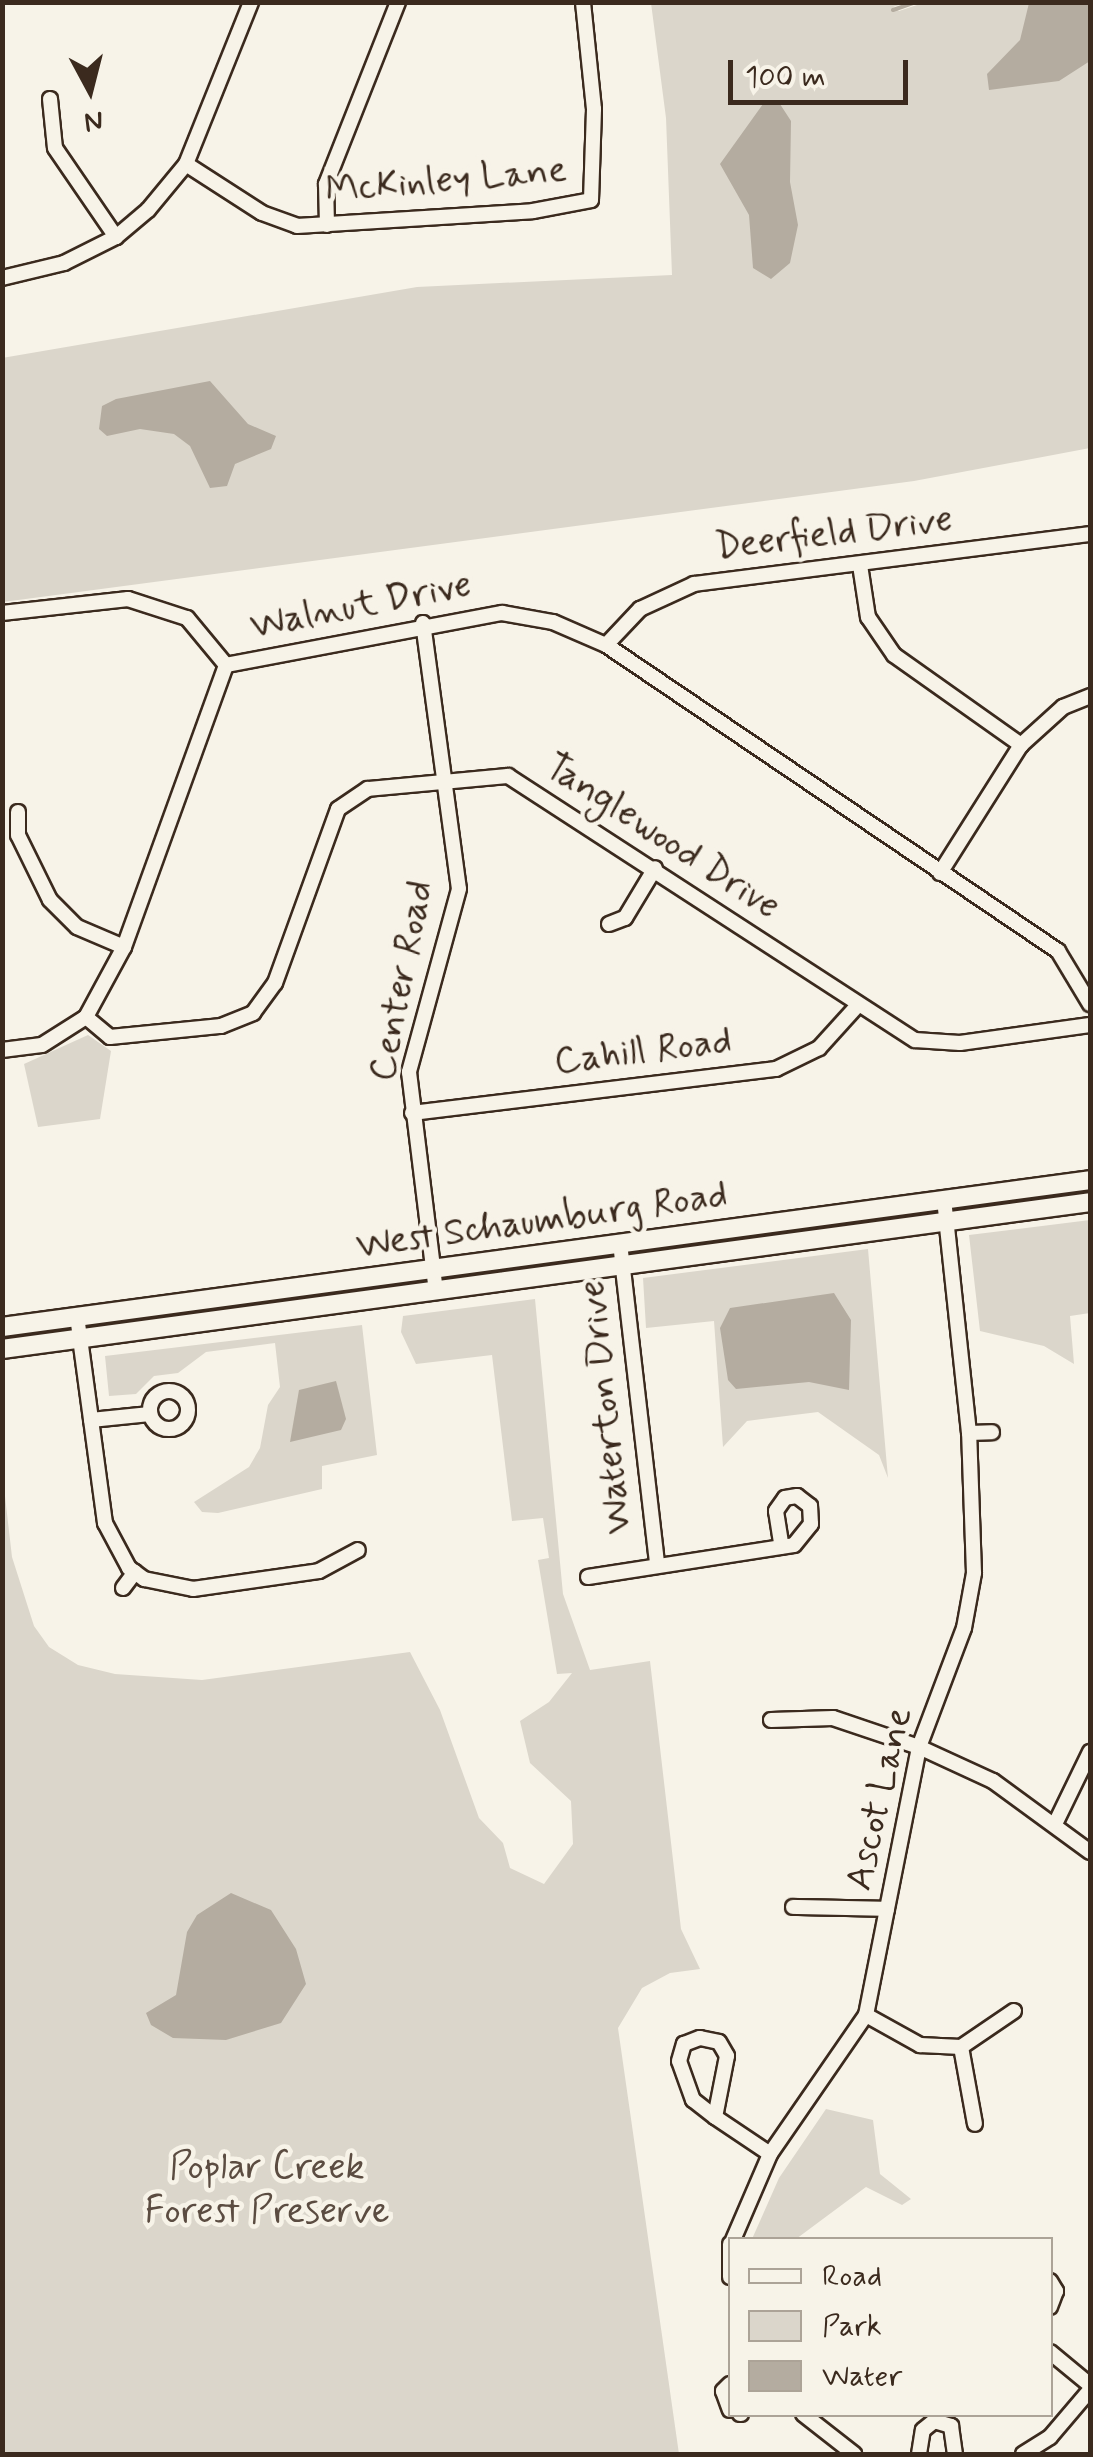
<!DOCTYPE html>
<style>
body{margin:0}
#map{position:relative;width:1093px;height:2457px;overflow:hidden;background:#f7f3e8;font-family:Mynerve,sans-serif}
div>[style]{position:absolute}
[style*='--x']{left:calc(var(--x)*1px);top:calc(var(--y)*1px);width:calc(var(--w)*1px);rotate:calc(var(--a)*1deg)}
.green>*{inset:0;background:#dbd6cb}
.water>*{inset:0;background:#b4aca0}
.stream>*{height:4px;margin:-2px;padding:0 2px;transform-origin:2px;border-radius:2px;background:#b4aca0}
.roads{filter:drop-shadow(2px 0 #3b2a1e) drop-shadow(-2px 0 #3b2a1e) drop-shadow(0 2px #3b2a1e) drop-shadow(0 -2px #3b2a1e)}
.minor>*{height:14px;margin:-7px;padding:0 7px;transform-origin:7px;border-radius:7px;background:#f7f3e8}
.minor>.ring{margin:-7px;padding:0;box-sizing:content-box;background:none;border:14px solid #f7f3e8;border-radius:50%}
.major>*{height:18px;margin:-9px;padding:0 9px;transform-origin:9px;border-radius:9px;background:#f7f3e8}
span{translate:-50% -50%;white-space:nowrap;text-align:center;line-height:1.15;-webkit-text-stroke:9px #f7f3e8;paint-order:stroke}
.street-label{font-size:38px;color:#3b2a1e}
.park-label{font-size:38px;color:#5b4c41}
.frame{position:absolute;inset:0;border:5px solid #3b2a1e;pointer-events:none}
.legend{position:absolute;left:728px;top:2237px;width:325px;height:180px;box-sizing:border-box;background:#f7f3e8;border:2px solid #aca397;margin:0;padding:12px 18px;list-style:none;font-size:30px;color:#3b2a1e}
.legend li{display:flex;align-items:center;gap:20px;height:50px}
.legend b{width:50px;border:2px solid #aca397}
.north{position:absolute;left:40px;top:40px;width:100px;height:100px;-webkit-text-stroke:8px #f7f3e8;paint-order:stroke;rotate:173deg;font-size:28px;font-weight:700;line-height:40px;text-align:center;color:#3b2a1e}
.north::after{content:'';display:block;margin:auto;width:35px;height:45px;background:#3b2a1e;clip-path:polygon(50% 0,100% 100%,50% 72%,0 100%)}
.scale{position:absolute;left:728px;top:60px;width:180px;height:45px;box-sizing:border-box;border:5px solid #3b2a1e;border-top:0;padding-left:12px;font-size:30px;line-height:35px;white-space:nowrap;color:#3b2a1e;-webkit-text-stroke:8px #f7f3e8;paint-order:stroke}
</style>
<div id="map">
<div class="green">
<div style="clip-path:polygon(926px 2px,1090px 3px,1090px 448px,914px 481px,3px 602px,2px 358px,417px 287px,672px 275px,666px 118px,651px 3px,905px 3px,893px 7px,899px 11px)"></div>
<div style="clip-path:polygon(88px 1035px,111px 1051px,100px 1119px,38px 1127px,24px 1064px)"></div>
<div style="clip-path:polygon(1090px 1220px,1090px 1313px,1070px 1316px,1074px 1364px,1044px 1346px,980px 1331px,969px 1235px)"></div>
<div style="clip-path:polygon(868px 1249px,888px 1478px,879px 1455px,818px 1412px,747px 1421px,723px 1447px,714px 1321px,646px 1328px,643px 1278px)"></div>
<div style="clip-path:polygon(535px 1299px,563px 1594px,590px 1670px,650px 1661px,681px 1929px,700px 1969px,670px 1973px,642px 1988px,618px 2028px,679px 2454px,3px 2454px,2px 1470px,12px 1557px,34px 1626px,49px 1647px,78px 1665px,115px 1674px,202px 1680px,410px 1652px,440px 1710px,479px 1818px,503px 1843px,510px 1868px,544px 1884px,573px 1844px,571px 1801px,530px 1763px,520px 1721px,549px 1702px,572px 1673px,557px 1674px,538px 1560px,549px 1558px,543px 1518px,512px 1521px,492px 1355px,416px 1364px,401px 1332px,403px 1316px)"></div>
<div style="clip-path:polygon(362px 1325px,377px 1455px,322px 1466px,322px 1489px,218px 1513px,202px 1512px,194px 1502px,249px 1467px,260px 1448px,268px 1405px,280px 1387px,275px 1343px,206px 1352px,178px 1373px,154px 1376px,136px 1394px,109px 1396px,105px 1356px)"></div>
<div style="clip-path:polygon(826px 2109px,873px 2120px,880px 2174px,911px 2199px,902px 2205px,866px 2187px,796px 2239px,752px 2239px,779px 2178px)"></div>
</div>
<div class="water">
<div style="clip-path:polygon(1029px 3px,1090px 3px,1090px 61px,1059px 81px,989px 90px,987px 74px,1020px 40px)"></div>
<div style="clip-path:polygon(778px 101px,791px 121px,790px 182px,798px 225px,790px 263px,771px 279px,753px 268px,749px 215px,720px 164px,763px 104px)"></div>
<div style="clip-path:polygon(210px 381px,248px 424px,276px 436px,271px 449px,235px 464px,227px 486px,210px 488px,190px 446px,174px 434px,140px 429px,107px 436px,99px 429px,102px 406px,116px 399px)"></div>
<div style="clip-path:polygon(834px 1293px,851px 1320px,849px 1390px,809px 1382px,736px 1389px,728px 1380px,720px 1328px,730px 1308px)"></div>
<div style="clip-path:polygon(336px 1381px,346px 1419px,341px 1430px,290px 1442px,299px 1390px)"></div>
<div style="clip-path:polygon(231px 1893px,271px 1910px,296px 1949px,306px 1984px,281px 2023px,226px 2040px,173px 2038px,151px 2025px,146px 2013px,176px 1995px,187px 1932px,197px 1915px)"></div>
</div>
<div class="stream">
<div style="--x:893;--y:10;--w:24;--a:-19"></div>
</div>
<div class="roads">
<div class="minor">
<div style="--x:50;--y:99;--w:49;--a:84.2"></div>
<div style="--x:55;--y:148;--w:108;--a:55.6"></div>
<div style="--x:186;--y:164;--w:90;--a:32.8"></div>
<div style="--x:262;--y:213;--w:37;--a:20"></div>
<div style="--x:297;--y:226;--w:236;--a:-3.6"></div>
<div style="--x:533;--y:211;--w:59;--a:-10.7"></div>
<div style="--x:591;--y:200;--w:91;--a:-88.1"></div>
<div style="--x:594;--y:109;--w:108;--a:-95.9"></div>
<div style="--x:327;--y:225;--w:41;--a:-91.4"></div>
<div style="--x:326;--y:184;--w:196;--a:-68.4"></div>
<div style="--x:2;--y:278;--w:64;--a:-13.6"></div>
<div style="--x:64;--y:263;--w:58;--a:-26.6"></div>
<div style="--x:116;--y:237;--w:42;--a:-40.2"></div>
<div style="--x:148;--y:210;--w:60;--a:-50.4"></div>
<div style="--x:186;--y:164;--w:175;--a:-68.1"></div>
<div style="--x:860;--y:565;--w:53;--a:81.3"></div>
<div style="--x:868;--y:617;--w:46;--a:55.6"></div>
<div style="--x:894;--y:655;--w:156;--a:35.3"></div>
<div style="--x:2;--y:613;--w:127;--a:-6.3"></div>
<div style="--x:128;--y:599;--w:62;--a:17.9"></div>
<div style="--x:187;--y:618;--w:61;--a:50.3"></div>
<div style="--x:423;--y:623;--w:268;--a:82.3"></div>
<div style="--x:459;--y:889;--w:190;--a:105.3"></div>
<div style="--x:409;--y:1072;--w:221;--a:83"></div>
<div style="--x:606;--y:645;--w:50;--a:-46.6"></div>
<div style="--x:640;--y:609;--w:60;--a:-24.8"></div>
<div style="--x:694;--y:584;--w:399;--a:-7.2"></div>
<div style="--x:18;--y:812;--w:23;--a:90"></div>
<div style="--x:18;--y:835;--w:72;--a:63.8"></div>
<div style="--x:50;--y:900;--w:38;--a:45"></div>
<div style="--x:77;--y:927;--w:51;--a:23.1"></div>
<div style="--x:940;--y:873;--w:151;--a:-57.7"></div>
<div style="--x:1021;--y:745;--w:57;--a:-42.1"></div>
<div style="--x:1063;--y:707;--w:29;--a:-22"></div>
<div style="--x:609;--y:924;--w:17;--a:-21"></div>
<div style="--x:625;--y:918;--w:58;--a:-59"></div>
<div style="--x:86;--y:1017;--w:31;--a:40"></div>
<div style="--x:110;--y:1037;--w:112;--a:-5.7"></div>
<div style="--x:221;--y:1026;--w:35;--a:-22"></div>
<div style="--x:253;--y:1013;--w:37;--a:-54"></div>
<div style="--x:275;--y:983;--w:185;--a:-70.1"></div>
<div style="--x:338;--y:809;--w:36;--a:-34"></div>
<div style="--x:368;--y:789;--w:141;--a:-5.3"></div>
<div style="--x:508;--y:776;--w:485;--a:33"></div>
<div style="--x:915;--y:1040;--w:45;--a:3.8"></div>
<div style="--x:960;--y:1043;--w:131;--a:-7.9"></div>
<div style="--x:2;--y:1050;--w:40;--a:-7.1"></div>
<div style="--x:42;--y:1045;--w:52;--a:-32.5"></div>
<div style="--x:86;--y:1017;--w:80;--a:-61.5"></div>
<div style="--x:124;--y:947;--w:300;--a:-70.1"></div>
<div style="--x:226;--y:665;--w:281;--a:-10.7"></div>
<div style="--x:502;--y:613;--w:52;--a:10"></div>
<div style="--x:553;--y:622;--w:58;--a:23.5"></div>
<div style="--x:606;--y:645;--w:546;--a:34.1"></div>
<div style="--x:1058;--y:951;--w:62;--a:58.9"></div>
<div style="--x:412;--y:1113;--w:367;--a:-6.9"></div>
<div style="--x:776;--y:1069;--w:48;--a:-26"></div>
<div style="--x:819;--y:1048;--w:58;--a:-47.8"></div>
<div style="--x:620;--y:1243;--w:323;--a:83.4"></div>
<div style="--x:77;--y:1316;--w:209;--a:82.3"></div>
<div style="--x:105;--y:1523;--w:51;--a:61.9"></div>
<div style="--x:129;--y:1568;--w:19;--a:36"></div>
<div style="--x:144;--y:1579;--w:50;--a:11.5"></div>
<div style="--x:193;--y:1589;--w:127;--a:-8.1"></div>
<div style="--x:319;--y:1571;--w:44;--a:-28.3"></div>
<div class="ring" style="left:150px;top:1391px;width:24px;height:24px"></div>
<div style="--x:91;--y:1420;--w:59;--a:-5.8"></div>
<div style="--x:969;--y:1433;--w:23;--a:-2"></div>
<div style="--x:588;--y:1577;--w:208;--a:-8.8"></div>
<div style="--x:794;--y:1545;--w:27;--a:-51"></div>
<div style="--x:811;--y:1524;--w:18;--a:-93"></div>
<div style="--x:810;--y:1506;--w:16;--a:-142"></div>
<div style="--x:797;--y:1496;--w:12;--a:171"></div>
<div style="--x:785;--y:1498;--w:16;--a:125"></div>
<div style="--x:776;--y:1511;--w:36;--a:81"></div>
<div style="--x:123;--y:1588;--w:20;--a:-53"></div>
<div style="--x:771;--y:1720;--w:62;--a:-1.8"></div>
<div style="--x:833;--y:1718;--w:91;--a:18.6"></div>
<div style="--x:919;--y:1747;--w:81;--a:24.7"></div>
<div style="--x:993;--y:1781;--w:120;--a:36.2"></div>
<div style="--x:1056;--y:1822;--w:78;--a:-64.1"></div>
<div style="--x:793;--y:1907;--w:94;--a:1.2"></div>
<div style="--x:866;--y:2015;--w:62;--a:29.1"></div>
<div style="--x:920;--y:2045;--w:41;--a:2.8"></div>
<div style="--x:961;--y:2047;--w:64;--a:-34.2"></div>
<div style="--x:961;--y:2047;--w:78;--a:79.7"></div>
<div style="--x:715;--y:2117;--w:28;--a:-142"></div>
<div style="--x:693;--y:2100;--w:41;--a:-109.7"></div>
<div style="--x:679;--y:2061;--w:18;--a:-74"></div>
<div style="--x:684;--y:2044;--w:17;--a:-21"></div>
<div style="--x:700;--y:2038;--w:19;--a:12"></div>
<div style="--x:719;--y:2042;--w:16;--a:60"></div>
<div style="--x:727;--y:2056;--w:62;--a:101.1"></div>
<div style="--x:715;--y:2117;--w:66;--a:33.9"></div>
<div style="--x:733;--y:2240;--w:94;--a:-66.7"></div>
<div style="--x:770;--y:2154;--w:169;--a:-55.4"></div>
<div style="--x:866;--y:2015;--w:273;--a:-78.8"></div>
<div style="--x:919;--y:1747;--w:127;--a:-69.3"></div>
<div style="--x:964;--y:1628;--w:56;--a:-79.7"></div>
<div style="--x:974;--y:1573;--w:140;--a:-92"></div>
<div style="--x:969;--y:1433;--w:235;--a:-96.1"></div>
<div style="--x:730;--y:2244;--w:33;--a:90"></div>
<div style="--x:1050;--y:2281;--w:12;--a:59"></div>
<div style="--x:1056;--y:2291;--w:17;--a:111"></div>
<div style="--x:1050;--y:2352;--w:52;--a:39.5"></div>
<div style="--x:730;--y:2384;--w:10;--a:135"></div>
<div style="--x:723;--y:2391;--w:20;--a:70"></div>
<div style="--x:740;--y:2414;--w:1;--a:0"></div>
<div style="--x:803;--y:2414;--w:65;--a:38.1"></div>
<div style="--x:919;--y:2454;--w:24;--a:-81"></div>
<div style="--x:923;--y:2430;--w:14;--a:-39"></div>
<div style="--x:934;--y:2421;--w:18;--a:16"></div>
<div style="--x:951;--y:2426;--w:28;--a:82"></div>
<div style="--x:1023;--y:2454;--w:32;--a:-32"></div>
<div style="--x:1050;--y:2437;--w:62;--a:-49.6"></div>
</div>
<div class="major">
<div style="--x:2;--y:1327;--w:1098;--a:-7.69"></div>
<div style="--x:2;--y:1349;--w:1098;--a:-7.69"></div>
</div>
</div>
<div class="street-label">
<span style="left:446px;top:181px;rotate:-5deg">McKinley Lane</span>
<span style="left:834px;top:534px;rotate:-7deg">Deerfield Drive</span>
<span style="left:361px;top:606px;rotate:-11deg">Walnut Drive</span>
<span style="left:662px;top:837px;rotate:33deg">Tanglewood Drive</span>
<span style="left:402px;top:981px;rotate:-79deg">Center Road</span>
<span style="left:643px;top:1052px;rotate:-7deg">Cahill Road</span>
<span style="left:542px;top:1221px;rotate:-8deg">West Schaumburg Road</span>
<span style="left:606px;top:1407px;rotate:-96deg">Waterton Drive</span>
<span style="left:880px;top:1799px;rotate:-77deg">Ascot Lane</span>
</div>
<div class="park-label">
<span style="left:267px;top:2190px">Poplar Creek<br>Forest Preserve</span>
</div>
<div class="frame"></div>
<ul class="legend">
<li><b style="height:12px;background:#f7f3e8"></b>Road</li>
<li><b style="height:28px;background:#dbd6cb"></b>Park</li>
<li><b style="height:28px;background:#b4aca0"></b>Water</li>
</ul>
<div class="north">N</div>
<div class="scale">100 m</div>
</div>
